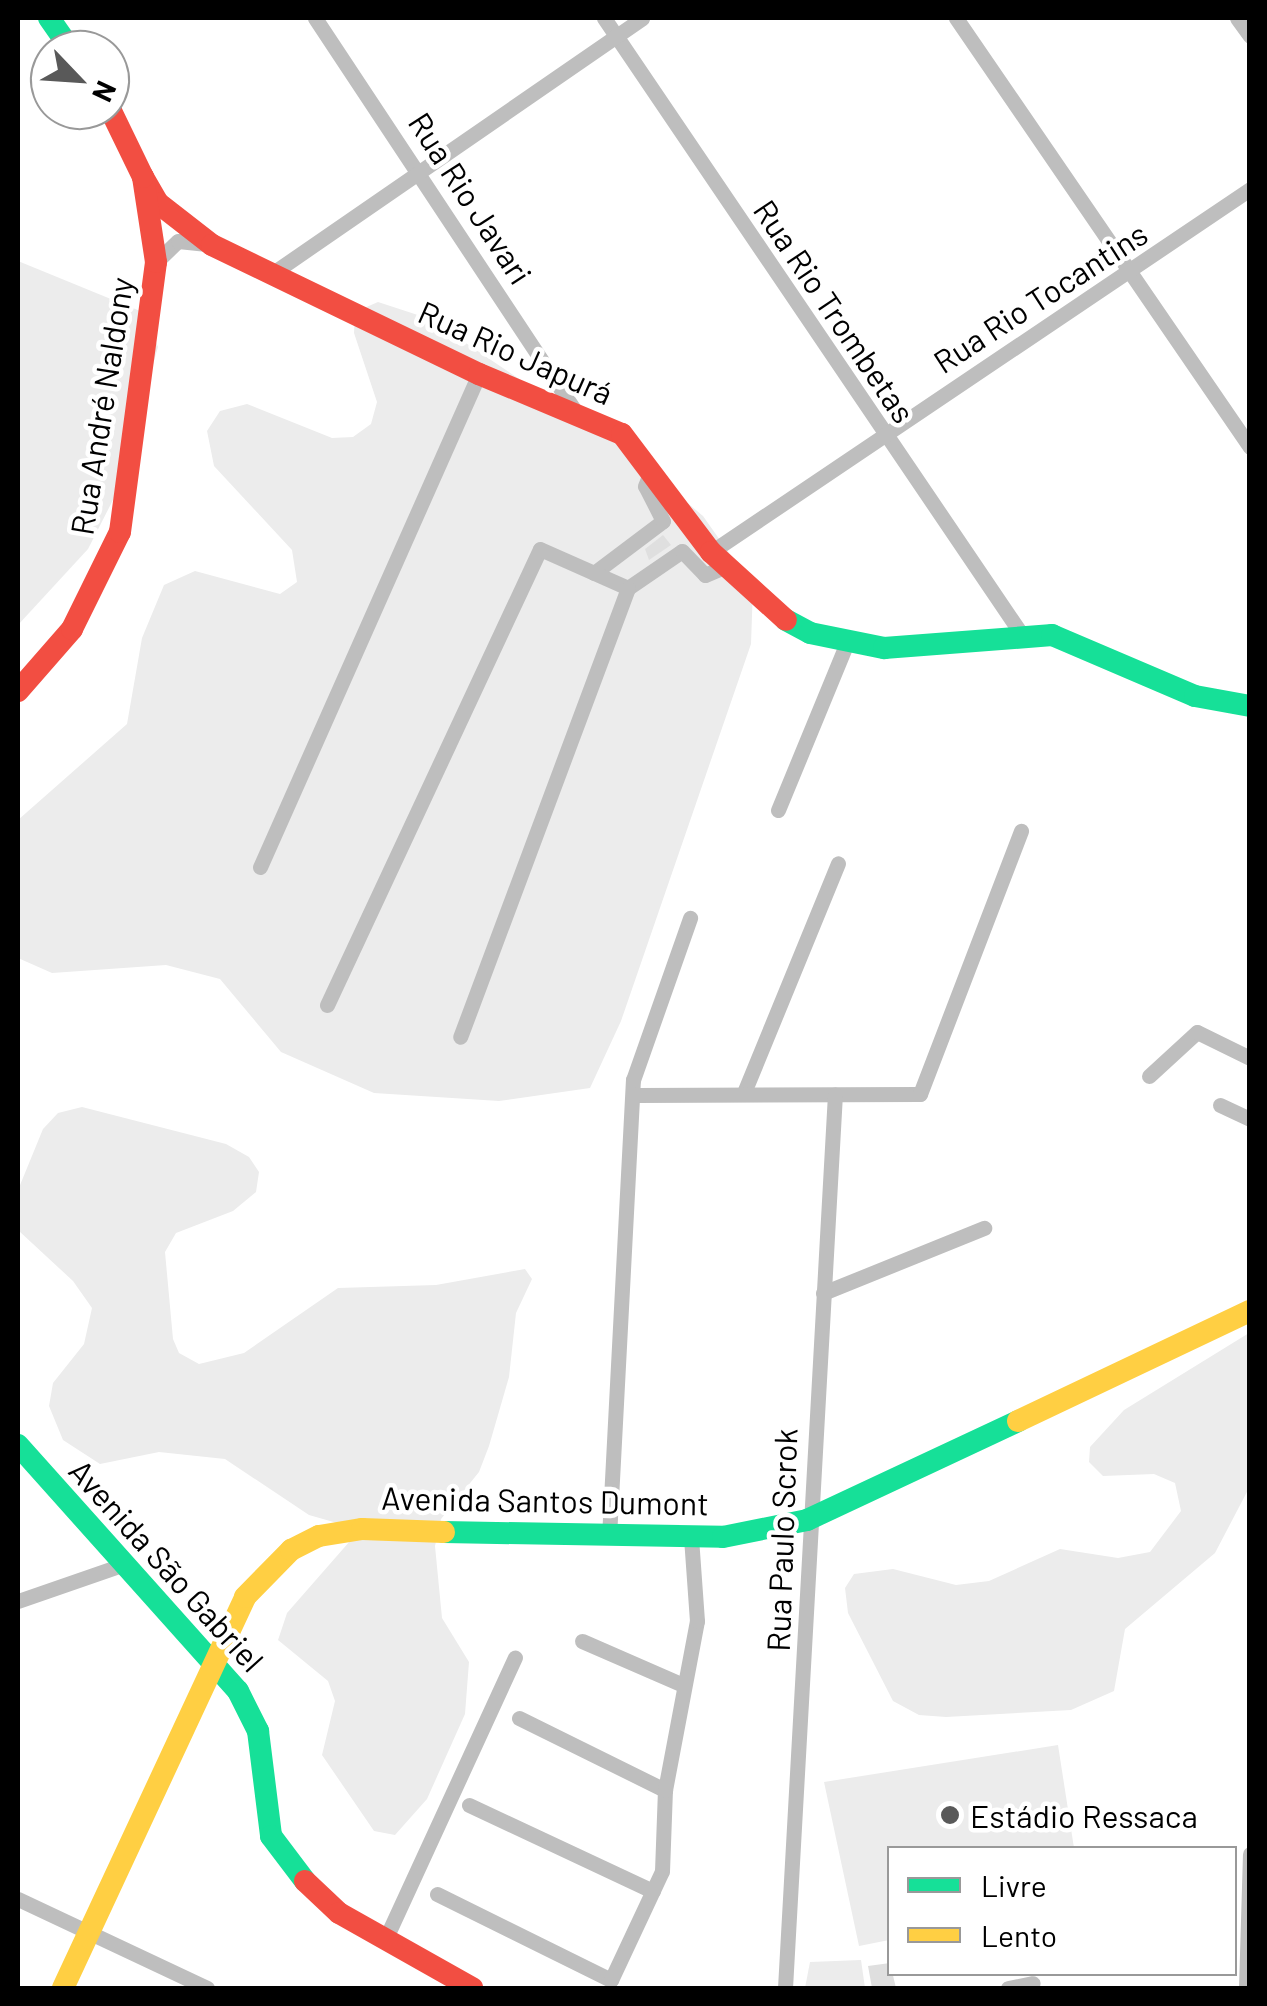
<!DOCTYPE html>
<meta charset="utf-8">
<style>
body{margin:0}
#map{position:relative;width:1267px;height:2006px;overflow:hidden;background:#fff;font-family:Barlow,sans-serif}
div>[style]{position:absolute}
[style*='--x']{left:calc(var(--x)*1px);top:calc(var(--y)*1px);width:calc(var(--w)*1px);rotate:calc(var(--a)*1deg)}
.green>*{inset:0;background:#ececec}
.building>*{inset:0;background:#dfdfdf}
.street>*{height:15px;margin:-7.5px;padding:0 7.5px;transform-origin:7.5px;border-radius:7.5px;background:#bebebe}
.fast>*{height:22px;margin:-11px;padding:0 11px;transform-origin:11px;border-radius:11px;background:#16e098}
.slow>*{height:22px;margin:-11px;padding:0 11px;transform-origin:11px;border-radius:11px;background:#ffcf43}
.jam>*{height:22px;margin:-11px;padding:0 11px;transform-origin:11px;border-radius:11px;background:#f24e42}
.dots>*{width:28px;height:28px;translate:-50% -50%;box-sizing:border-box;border:5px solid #fff;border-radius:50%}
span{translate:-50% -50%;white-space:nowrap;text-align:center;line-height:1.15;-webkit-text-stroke:9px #fff;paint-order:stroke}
.street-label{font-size:32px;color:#000}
.poi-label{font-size:32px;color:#000}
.left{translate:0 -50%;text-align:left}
.frame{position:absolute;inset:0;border:20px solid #000;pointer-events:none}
.legend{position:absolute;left:887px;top:1846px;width:350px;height:130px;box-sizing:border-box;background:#fff;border:2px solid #999;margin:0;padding:12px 18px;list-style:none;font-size:30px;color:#000}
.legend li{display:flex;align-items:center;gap:20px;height:50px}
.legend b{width:50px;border:2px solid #999}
.north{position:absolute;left:30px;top:30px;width:100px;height:100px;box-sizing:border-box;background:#fff;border:2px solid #999;border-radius:50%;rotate:115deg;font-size:28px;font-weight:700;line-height:40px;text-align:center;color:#000}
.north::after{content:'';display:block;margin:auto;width:35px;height:45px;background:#595959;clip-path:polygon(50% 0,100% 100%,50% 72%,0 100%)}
</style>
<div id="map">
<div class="green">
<div style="clip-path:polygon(18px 261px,145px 313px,158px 347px,115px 496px,88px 549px,18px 625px)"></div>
<div style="clip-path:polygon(378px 302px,430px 319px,622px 448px,703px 516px,753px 587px,751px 644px,621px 1021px,590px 1088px,499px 1101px,374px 1093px,281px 1052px,220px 979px,166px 965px,52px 973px,18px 958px,18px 820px,127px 724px,142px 638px,164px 585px,195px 571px,280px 594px,297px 582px,292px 550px,214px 466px,207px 431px,220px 411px,247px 404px,332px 438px,353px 437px,371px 424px,377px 402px,354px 333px,355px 312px)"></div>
<div style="clip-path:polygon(82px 1107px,226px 1144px,249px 1157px,259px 1172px,256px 1192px,233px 1211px,176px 1233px,165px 1252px,173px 1339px,179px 1353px,199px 1364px,244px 1353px,338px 1288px,436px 1285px,525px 1269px,532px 1279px,516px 1313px,509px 1377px,489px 1446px,479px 1472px,441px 1519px,435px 1546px,442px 1618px,469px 1662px,465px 1714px,427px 1799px,395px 1835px,374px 1831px,322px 1755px,335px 1701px,328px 1681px,278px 1640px,287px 1613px,350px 1541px,344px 1525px,309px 1515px,225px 1459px,159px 1452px,100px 1464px,63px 1440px,49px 1406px,53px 1383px,84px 1344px,92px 1308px,73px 1281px,19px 1231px,18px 1190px,43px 1129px,58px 1113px)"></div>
<div style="clip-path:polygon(1249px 1333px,1249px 1488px,1215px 1553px,1125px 1629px,1114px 1691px,1071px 1710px,946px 1717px,919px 1715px,893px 1701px,848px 1613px,845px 1588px,854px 1574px,893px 1569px,956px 1585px,989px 1581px,1060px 1549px,1118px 1558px,1150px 1552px,1181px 1511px,1175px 1483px,1154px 1474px,1103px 1476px,1089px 1462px,1090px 1447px,1124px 1410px)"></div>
<div style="clip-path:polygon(1058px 1745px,1074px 1848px,890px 1848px,889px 1940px,859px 1946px,824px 1782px)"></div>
<div style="clip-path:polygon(861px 1960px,865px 1988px,805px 1988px,810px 1962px)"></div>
</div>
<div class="building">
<div style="clip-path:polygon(663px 535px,671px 545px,649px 560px,645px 549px)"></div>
<div style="clip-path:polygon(890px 1963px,896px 1988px,872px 1988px,868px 1966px)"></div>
</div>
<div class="street">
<div style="--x:315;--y:18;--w:473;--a:56.5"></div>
<div style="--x:604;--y:18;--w:745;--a:55.88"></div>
<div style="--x:956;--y:18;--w:520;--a:55.58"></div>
<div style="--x:1237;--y:18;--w:22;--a:54"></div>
<div style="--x:156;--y:262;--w:30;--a:-44"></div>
<div style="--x:178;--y:241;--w:29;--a:6"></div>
<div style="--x:270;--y:275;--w:452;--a:-34.6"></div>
<div style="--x:711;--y:552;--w:650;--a:-33.96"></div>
<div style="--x:594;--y:573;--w:86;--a:-37"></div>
<div style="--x:663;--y:521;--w:39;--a:-117"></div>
<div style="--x:645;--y:486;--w:16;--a:-68"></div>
<div style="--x:628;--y:588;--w:65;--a:-34.4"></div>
<div style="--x:682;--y:551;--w:33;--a:46"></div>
<div style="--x:705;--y:575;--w:23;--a:-23"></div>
<div style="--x:778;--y:810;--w:178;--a:-67.6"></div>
<div style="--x:260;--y:867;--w:539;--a:-66.05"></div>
<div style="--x:327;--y:1005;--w:503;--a:-64.96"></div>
<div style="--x:540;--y:549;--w:96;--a:23.9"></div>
<div style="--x:628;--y:588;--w:479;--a:110.5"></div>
<div style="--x:1149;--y:1076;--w:65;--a:-42.5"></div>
<div style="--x:1197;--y:1032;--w:59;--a:26.1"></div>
<div style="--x:745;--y:1090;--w:245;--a:-67.7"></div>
<div style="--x:637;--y:1095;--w:283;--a:-0.2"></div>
<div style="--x:920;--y:1094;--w:282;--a:-69"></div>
<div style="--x:1220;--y:1105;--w:33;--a:25"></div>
<div style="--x:823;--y:1293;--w:174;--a:-22"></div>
<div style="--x:609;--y:1537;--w:458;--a:-87"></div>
<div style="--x:633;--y:1080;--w:172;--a:-70.6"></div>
<div style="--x:18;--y:1601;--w:110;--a:-19.1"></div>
<div style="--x:582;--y:1641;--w:108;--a:23.5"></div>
<div style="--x:519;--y:1718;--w:163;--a:26.3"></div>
<div style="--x:469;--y:1805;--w:203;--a:25.1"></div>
<div style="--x:437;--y:1894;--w:194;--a:26.3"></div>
<div style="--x:611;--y:1980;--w:120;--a:-64.9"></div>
<div style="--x:662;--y:1871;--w:81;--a:-87.9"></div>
<div style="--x:665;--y:1790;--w:172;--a:-79.3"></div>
<div style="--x:697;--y:1621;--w:83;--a:-94.1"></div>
<div style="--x:18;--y:1899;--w:209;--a:25.2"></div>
<div style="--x:385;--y:1940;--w:311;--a:-65.3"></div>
<div style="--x:785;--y:1988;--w:895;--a:-86.8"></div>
<div style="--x:1008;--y:1988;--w:25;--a:-11"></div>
<div style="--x:1246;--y:1988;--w:134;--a:-88.3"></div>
</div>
<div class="fast">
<div style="--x:49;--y:18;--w:39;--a:55"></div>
<div style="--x:786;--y:620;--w:27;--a:28"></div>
<div style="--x:810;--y:633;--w:76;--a:11.5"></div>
<div style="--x:884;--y:648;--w:169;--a:-4.4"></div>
<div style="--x:1052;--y:635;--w:155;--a:23.1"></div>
<div style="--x:1195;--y:696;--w:56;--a:10.3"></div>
<div style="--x:18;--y:1445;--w:330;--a:48.2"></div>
<div style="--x:238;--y:1691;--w:45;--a:63.4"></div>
<div style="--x:258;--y:1731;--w:106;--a:82.9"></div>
<div style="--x:271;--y:1836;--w:56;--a:52.9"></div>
<div style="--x:444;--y:1532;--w:279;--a:1"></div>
<div style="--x:723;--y:1537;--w:86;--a:-11.4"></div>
<div style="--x:807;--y:1520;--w:233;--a:-25.1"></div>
</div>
<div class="slow">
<div style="--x:1018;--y:1421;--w:257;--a:-25.4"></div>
<div style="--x:63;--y:1988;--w:431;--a:-65"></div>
<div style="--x:245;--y:1597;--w:66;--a:-45.6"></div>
<div style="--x:291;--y:1550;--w:31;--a:-27"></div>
<div style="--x:319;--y:1536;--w:44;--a:-9.2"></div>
<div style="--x:362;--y:1529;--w:82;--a:2.1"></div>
</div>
<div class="jam">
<div style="--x:143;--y:177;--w:30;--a:60"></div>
<div style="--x:158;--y:203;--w:68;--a:37.9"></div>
<div style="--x:212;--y:245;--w:297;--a:25.8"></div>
<div style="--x:479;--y:374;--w:155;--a:22.8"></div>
<div style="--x:622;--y:434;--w:148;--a:53"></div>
<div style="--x:711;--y:552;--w:101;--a:42.2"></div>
<div style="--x:18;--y:691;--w:82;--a:-48.9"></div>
<div style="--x:72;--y:629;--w:108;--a:-63.7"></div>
<div style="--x:120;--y:532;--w:272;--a:-82.4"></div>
<div style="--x:156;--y:262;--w:86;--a:-98.7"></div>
<div style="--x:143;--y:177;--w:76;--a:-115.9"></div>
<div style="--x:305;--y:1881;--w:47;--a:43.3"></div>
<div style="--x:339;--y:1913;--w:153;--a:29.4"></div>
</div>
<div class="dots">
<div style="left:950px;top:1815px;background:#595959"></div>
</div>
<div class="street-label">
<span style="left:471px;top:198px;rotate:57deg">Rua Rio Javari</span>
<span style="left:1040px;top:297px;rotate:-33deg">Rua Rio Tocantins</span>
<span style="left:835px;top:311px;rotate:56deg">Rua Rio Trombetas</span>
<span style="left:516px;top:352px;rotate:24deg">Rua Rio Japurá</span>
<span style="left:101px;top:406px;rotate:-81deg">Rua André Naldony</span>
<span style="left:545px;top:1500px;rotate:1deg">Avenida Santos Dumont</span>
<span style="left:781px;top:1540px;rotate:-88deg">Rua Paulo Scrok</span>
<span style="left:167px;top:1565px;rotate:48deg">Avenida São Gabriel</span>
</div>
<div class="poi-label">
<span class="left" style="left:970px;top:1815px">Estádio Ressaca</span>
</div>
<div class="frame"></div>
<ul class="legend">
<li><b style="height:12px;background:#16e098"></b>Livre</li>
<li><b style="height:12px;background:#ffcf43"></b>Lento</li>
</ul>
<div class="north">N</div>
</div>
